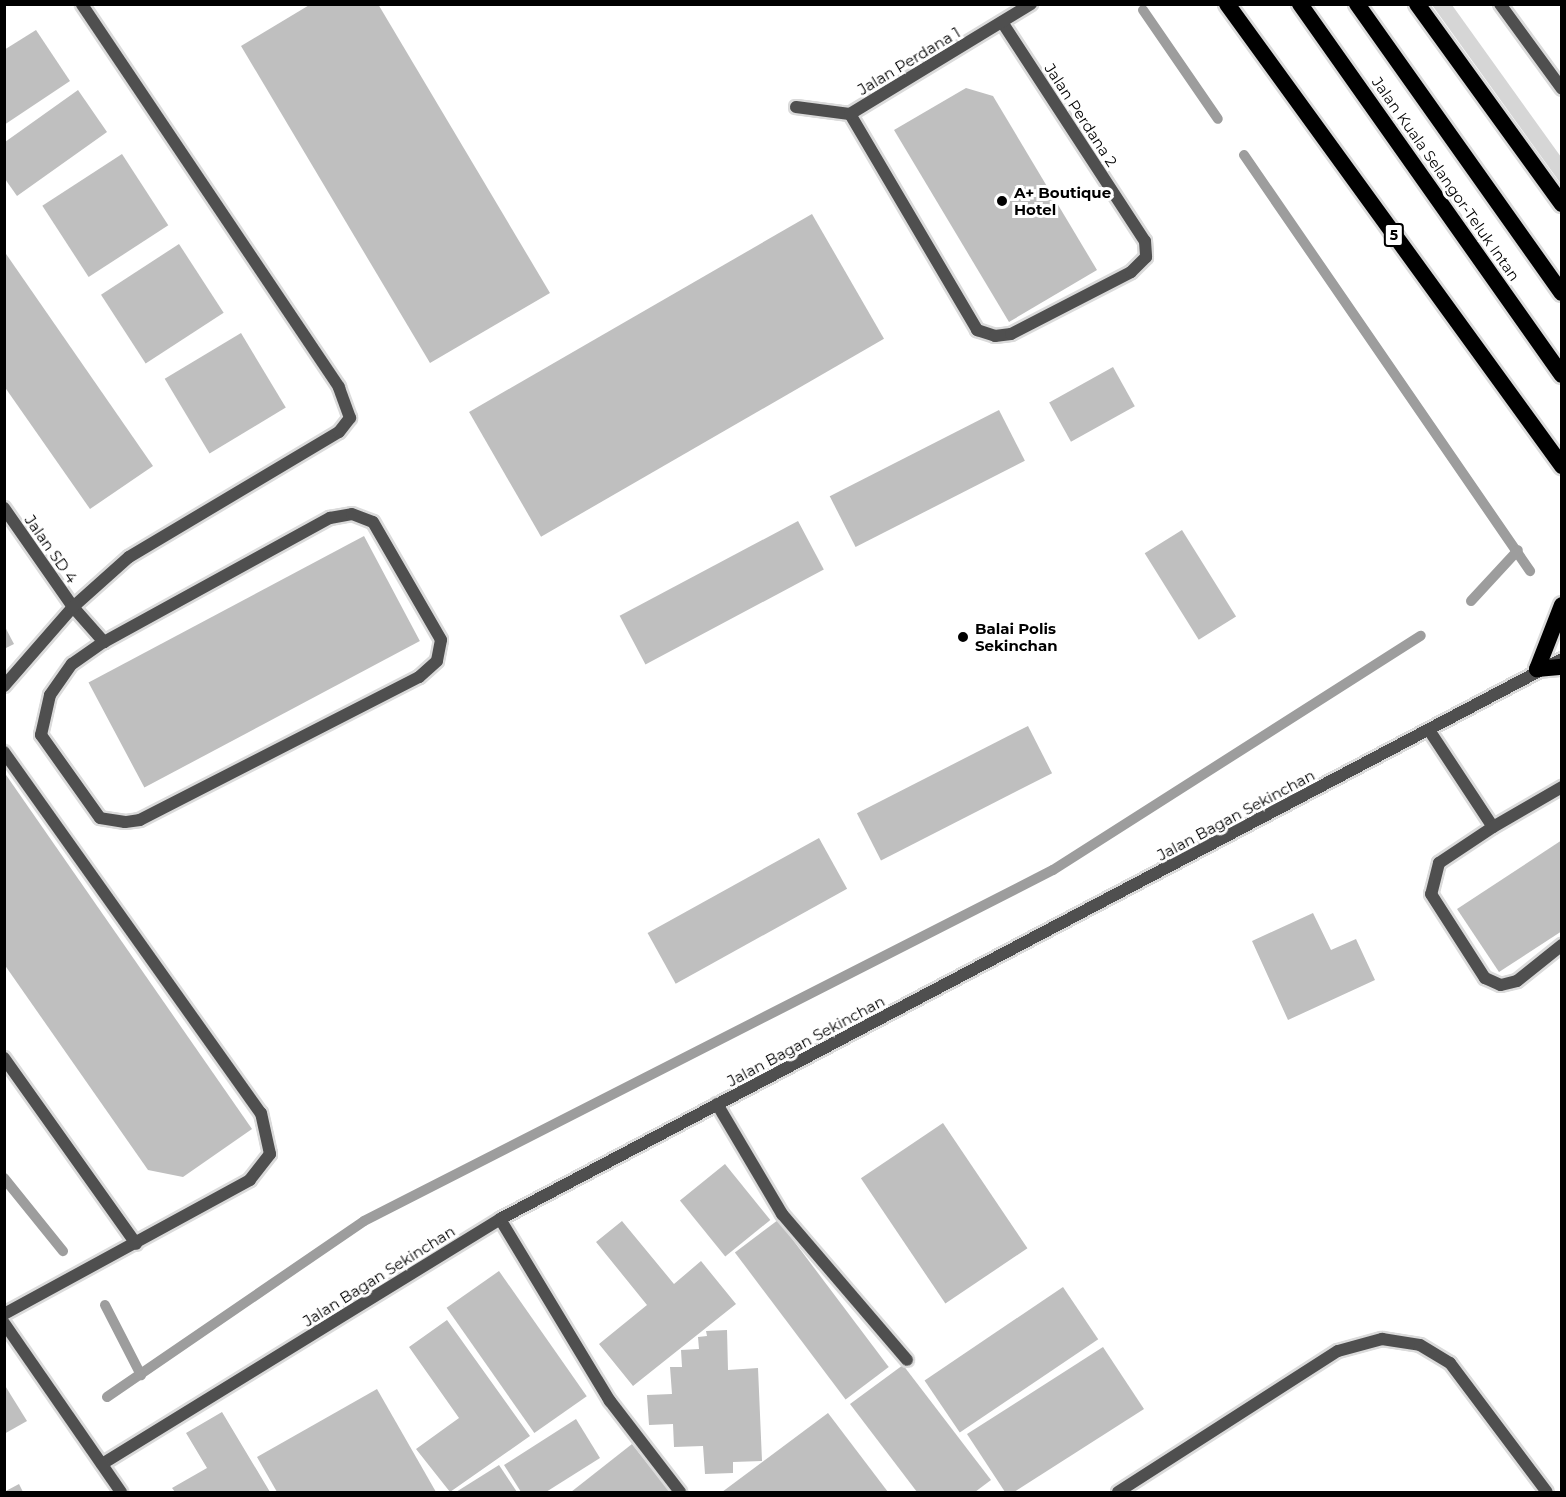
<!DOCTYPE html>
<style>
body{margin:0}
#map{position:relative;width:1566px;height:1497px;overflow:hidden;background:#fff;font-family:Montserrat,sans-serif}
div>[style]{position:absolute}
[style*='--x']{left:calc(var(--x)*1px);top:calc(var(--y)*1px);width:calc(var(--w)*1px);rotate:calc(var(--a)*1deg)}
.green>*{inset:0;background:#d6d6d6}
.stream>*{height:10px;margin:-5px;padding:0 5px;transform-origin:5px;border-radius:5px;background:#9d9d9d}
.building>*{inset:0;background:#bfbfbf;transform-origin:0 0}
.roads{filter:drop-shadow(2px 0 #dbdbdb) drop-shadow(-2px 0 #dbdbdb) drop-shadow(0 2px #dbdbdb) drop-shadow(0 -2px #dbdbdb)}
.service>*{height:12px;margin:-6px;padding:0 6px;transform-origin:6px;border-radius:6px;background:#4f4f4f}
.minor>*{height:12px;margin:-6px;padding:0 6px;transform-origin:6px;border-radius:6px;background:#4f4f4f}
.tertiary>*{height:12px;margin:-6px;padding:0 6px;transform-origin:6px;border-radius:6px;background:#4f4f4f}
.trunk>*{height:16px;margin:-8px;padding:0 8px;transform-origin:8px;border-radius:8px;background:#000}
.dots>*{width:16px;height:16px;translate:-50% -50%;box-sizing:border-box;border:3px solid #fff;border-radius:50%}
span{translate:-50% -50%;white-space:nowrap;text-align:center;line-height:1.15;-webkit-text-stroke:6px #fff;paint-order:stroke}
.shield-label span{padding:2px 4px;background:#fff;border:2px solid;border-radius:4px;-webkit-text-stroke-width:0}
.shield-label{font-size:14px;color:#000;font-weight:700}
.street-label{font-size:15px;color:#000}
.poi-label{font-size:15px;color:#000;font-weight:700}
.left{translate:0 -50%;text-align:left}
.frame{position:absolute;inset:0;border:6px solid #000;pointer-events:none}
</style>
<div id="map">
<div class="green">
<div style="clip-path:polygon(1432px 5px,1452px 5px,1561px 157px,1561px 184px)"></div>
</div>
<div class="stream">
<div style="--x:1143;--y:10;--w:132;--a:55.5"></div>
<div style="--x:1244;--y:155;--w:505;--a:55.49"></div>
<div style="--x:1471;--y:601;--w:69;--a:-47.3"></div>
<div style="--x:4;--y:1178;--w:94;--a:51.1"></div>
<div style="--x:105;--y:1305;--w:79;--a:62.8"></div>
<div style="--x:107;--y:1397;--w:311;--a:-34.4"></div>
<div style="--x:364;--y:1221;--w:773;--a:-27"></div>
<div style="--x:1053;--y:870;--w:436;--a:-32.5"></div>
</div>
<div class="building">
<div style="clip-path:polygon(311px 4px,378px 4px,550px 293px,430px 363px,241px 46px)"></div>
<div style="clip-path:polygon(36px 30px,70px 81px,4px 125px,4px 50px)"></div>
<div style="clip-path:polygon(966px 88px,993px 96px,1097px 270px,1009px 322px,894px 130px)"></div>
<div style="clip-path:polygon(78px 90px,107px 132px,17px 196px,5px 179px,5px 142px)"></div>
<div style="left:122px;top:154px;width:85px;height:95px;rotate:57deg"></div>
<div style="left:812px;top:214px;width:144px;height:396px;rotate:60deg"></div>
<div style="left:179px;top:244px;width:82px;height:93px;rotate:57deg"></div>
<div style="clip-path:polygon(4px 251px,153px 466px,90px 509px,4px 386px)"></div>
<div style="left:241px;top:333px;width:87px;height:89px;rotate:59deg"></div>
<div style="left:1113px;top:367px;width:45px;height:73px;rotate:61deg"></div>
<div style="left:999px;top:410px;width:57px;height:190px;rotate:63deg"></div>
<div style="left:798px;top:521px;width:55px;height:202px;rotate:62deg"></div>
<div style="left:1182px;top:530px;width:102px;height:44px;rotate:58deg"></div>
<div style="left:364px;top:536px;width:119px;height:312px;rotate:62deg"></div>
<div style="clip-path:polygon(4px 625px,14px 644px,4px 649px)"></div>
<div style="left:1028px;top:726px;width:53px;height:192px;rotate:63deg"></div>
<div style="clip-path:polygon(4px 772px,252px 1129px,183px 1177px,148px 1170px,4px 964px)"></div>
<div style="left:819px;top:838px;width:58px;height:196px;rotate:61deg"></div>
<div style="clip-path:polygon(1562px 840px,1562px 931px,1499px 972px,1457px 909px)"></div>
<div style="clip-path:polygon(1313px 913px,1331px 950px,1356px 939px,1375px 980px,1288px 1020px,1252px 941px)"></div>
<div style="left:943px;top:1123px;width:151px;height:99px;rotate:56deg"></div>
<div style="left:725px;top:1164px;width:72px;height:58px;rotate:51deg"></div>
<div style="left:778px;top:1220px;width:184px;height:54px;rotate:53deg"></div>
<div style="clip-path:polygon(622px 1221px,674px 1284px,701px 1261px,736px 1304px,633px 1386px,599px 1344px,647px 1305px,596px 1242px)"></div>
<div style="left:499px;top:1271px;width:153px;height:64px;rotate:55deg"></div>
<div style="left:1063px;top:1287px;width:63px;height:167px;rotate:56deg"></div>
<div style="clip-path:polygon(447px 1320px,530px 1436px,450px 1492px,416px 1449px,459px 1418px,409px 1347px)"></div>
<div style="clip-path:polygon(727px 1330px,728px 1370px,758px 1368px,762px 1461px,733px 1462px,733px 1473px,705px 1474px,703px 1446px,674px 1447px,673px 1424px,649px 1425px,647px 1395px,672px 1394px,670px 1367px,682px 1367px,681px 1350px,699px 1349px,698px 1337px,707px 1336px,706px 1331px)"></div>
<div style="clip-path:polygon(1103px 1347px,1144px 1409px,1014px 1492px,1005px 1492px,967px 1434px)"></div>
<div style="clip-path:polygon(903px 1365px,991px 1480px,975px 1492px,917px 1492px,850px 1404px)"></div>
<div style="clip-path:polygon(4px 1384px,27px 1421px,4px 1434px)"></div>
<div style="clip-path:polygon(377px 1389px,436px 1492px,277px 1492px,257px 1457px)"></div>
<div style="clip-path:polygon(222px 1412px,270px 1492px,175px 1492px,172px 1488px,207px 1468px,186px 1433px)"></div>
<div style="clip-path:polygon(828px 1413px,888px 1492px,722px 1492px)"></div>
<div style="clip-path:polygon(576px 1419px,600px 1458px,546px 1492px,521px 1492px,504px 1465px)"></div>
<div style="clip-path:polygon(632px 1444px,670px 1492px,571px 1492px)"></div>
<div style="clip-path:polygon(499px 1465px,517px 1492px,456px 1492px)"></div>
<div style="clip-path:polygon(19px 1484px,23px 1492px,4px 1492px)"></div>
</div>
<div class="roads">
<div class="service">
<div style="--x:850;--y:114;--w:251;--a:59.5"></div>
<div style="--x:977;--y:330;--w:19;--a:18"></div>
<div style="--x:995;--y:336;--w:16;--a:-7"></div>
<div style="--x:1011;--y:334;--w:135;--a:-27.3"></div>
<div style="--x:1131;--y:272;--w:21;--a:-45"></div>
<div style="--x:73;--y:607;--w:47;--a:48.5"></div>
<div style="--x:104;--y:642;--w:258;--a:-28.8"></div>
<div style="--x:330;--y:518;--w:22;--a:-10"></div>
<div style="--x:352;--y:514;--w:22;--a:21"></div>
<div style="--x:373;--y:522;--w:136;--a:60"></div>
<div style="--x:441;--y:640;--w:21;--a:101"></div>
<div style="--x:437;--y:661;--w:24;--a:138"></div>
<div style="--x:419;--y:677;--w:314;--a:152.9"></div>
<div style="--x:140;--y:820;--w:15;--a:172"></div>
<div style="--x:125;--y:822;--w:25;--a:-171"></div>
<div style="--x:100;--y:818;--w:102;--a:-125.4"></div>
<div style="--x:41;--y:735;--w:41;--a:-77.3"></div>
<div style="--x:50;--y:695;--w:38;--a:-55"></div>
<div style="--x:72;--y:664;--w:39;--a:-35"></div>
<div style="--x:1429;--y:730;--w:116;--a:56.6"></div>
<div style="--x:1493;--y:827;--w:65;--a:146.3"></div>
<div style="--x:1439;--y:863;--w:32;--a:104"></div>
<div style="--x:1431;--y:894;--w:100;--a:57.3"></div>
<div style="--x:1485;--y:978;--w:17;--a:24"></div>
<div style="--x:1501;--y:985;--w:16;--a:-14"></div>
<div style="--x:1517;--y:981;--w:58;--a:-38.7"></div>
<div style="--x:4;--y:752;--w:443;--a:54.6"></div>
<div style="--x:261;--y:1113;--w:42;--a:77.6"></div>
<div style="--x:270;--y:1154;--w:33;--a:128"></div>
<div style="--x:250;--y:1180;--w:280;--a:151.4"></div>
<div style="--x:1493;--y:827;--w:80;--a:-30.1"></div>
<div style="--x:4;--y:1058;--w:228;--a:54.6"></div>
<div style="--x:717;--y:1104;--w:128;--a:59.4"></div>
<div style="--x:782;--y:1214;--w:192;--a:49.4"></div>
</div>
<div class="minor">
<div style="--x:1500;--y:4;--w:105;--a:53.9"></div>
<div style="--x:1002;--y:22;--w:262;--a:56.9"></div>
<div style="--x:1145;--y:241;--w:16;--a:86"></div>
<div style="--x:796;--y:107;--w:54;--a:7.4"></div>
<div style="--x:850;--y:114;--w:212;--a:-31.3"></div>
<div style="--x:4;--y:508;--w:121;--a:55.1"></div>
<div style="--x:4;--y:686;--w:105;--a:-48.9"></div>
<div style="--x:73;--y:607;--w:75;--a:-41.8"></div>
<div style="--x:129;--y:557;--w:244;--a:-30.8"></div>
<div style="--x:339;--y:432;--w:18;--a:-52"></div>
<div style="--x:350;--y:418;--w:33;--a:-110"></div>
<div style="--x:339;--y:387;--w:461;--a:-123.9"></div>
<div style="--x:500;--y:1219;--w:213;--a:58.9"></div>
<div style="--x:610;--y:1401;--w:115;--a:52.4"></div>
<div style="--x:102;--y:1464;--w:467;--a:-31.6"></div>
<div style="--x:500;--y:1219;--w:1201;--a:-27.8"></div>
<div style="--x:1118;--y:1492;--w:261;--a:-32.7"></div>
<div style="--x:1338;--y:1351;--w:46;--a:-15.3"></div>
<div style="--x:1382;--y:1339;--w:38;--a:9"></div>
<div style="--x:1420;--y:1345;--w:35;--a:31"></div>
<div style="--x:1450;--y:1363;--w:161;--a:53.1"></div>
</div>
<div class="tertiary">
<div style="--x:4;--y:1323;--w:206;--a:55.3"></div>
</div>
<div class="trunk">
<div style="--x:1227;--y:4;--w:571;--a:54.05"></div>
<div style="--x:1300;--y:4;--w:454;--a:54.8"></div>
<div style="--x:1357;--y:4;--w:354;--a:54.7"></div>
<div style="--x:1417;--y:4;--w:247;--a:54.1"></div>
<div style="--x:1562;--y:605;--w:69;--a:111.3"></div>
<div style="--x:1537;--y:669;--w:25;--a:-5"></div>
</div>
</div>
<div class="dots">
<div style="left:1002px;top:201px;background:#000"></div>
<div style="left:963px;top:637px;background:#000"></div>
</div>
<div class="shield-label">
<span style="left:1394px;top:235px">5</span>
</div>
<div class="street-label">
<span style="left:909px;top:61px;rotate:-31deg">Jalan Perdana 1</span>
<span style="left:1081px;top:115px;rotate:57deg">Jalan Perdana 2</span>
<span style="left:1446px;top:179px;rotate:55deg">Jalan Kuala Selangor-Teluk Intan</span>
<span style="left:51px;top:549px;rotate:55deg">Jalan SD 4</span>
<span style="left:1236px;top:815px;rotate:-28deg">Jalan Bagan Sekinchan</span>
<span style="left:806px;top:1041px;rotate:-28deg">Jalan Bagan Sekinchan</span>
<span style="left:379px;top:1276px;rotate:-32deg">Jalan Bagan Sekinchan</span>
</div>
<div class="poi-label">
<span class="left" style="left:1014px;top:201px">A+ Boutique<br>Hotel</span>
<span class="left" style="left:975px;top:637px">Balai Polis<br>Sekinchan</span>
</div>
<div class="frame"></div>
</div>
